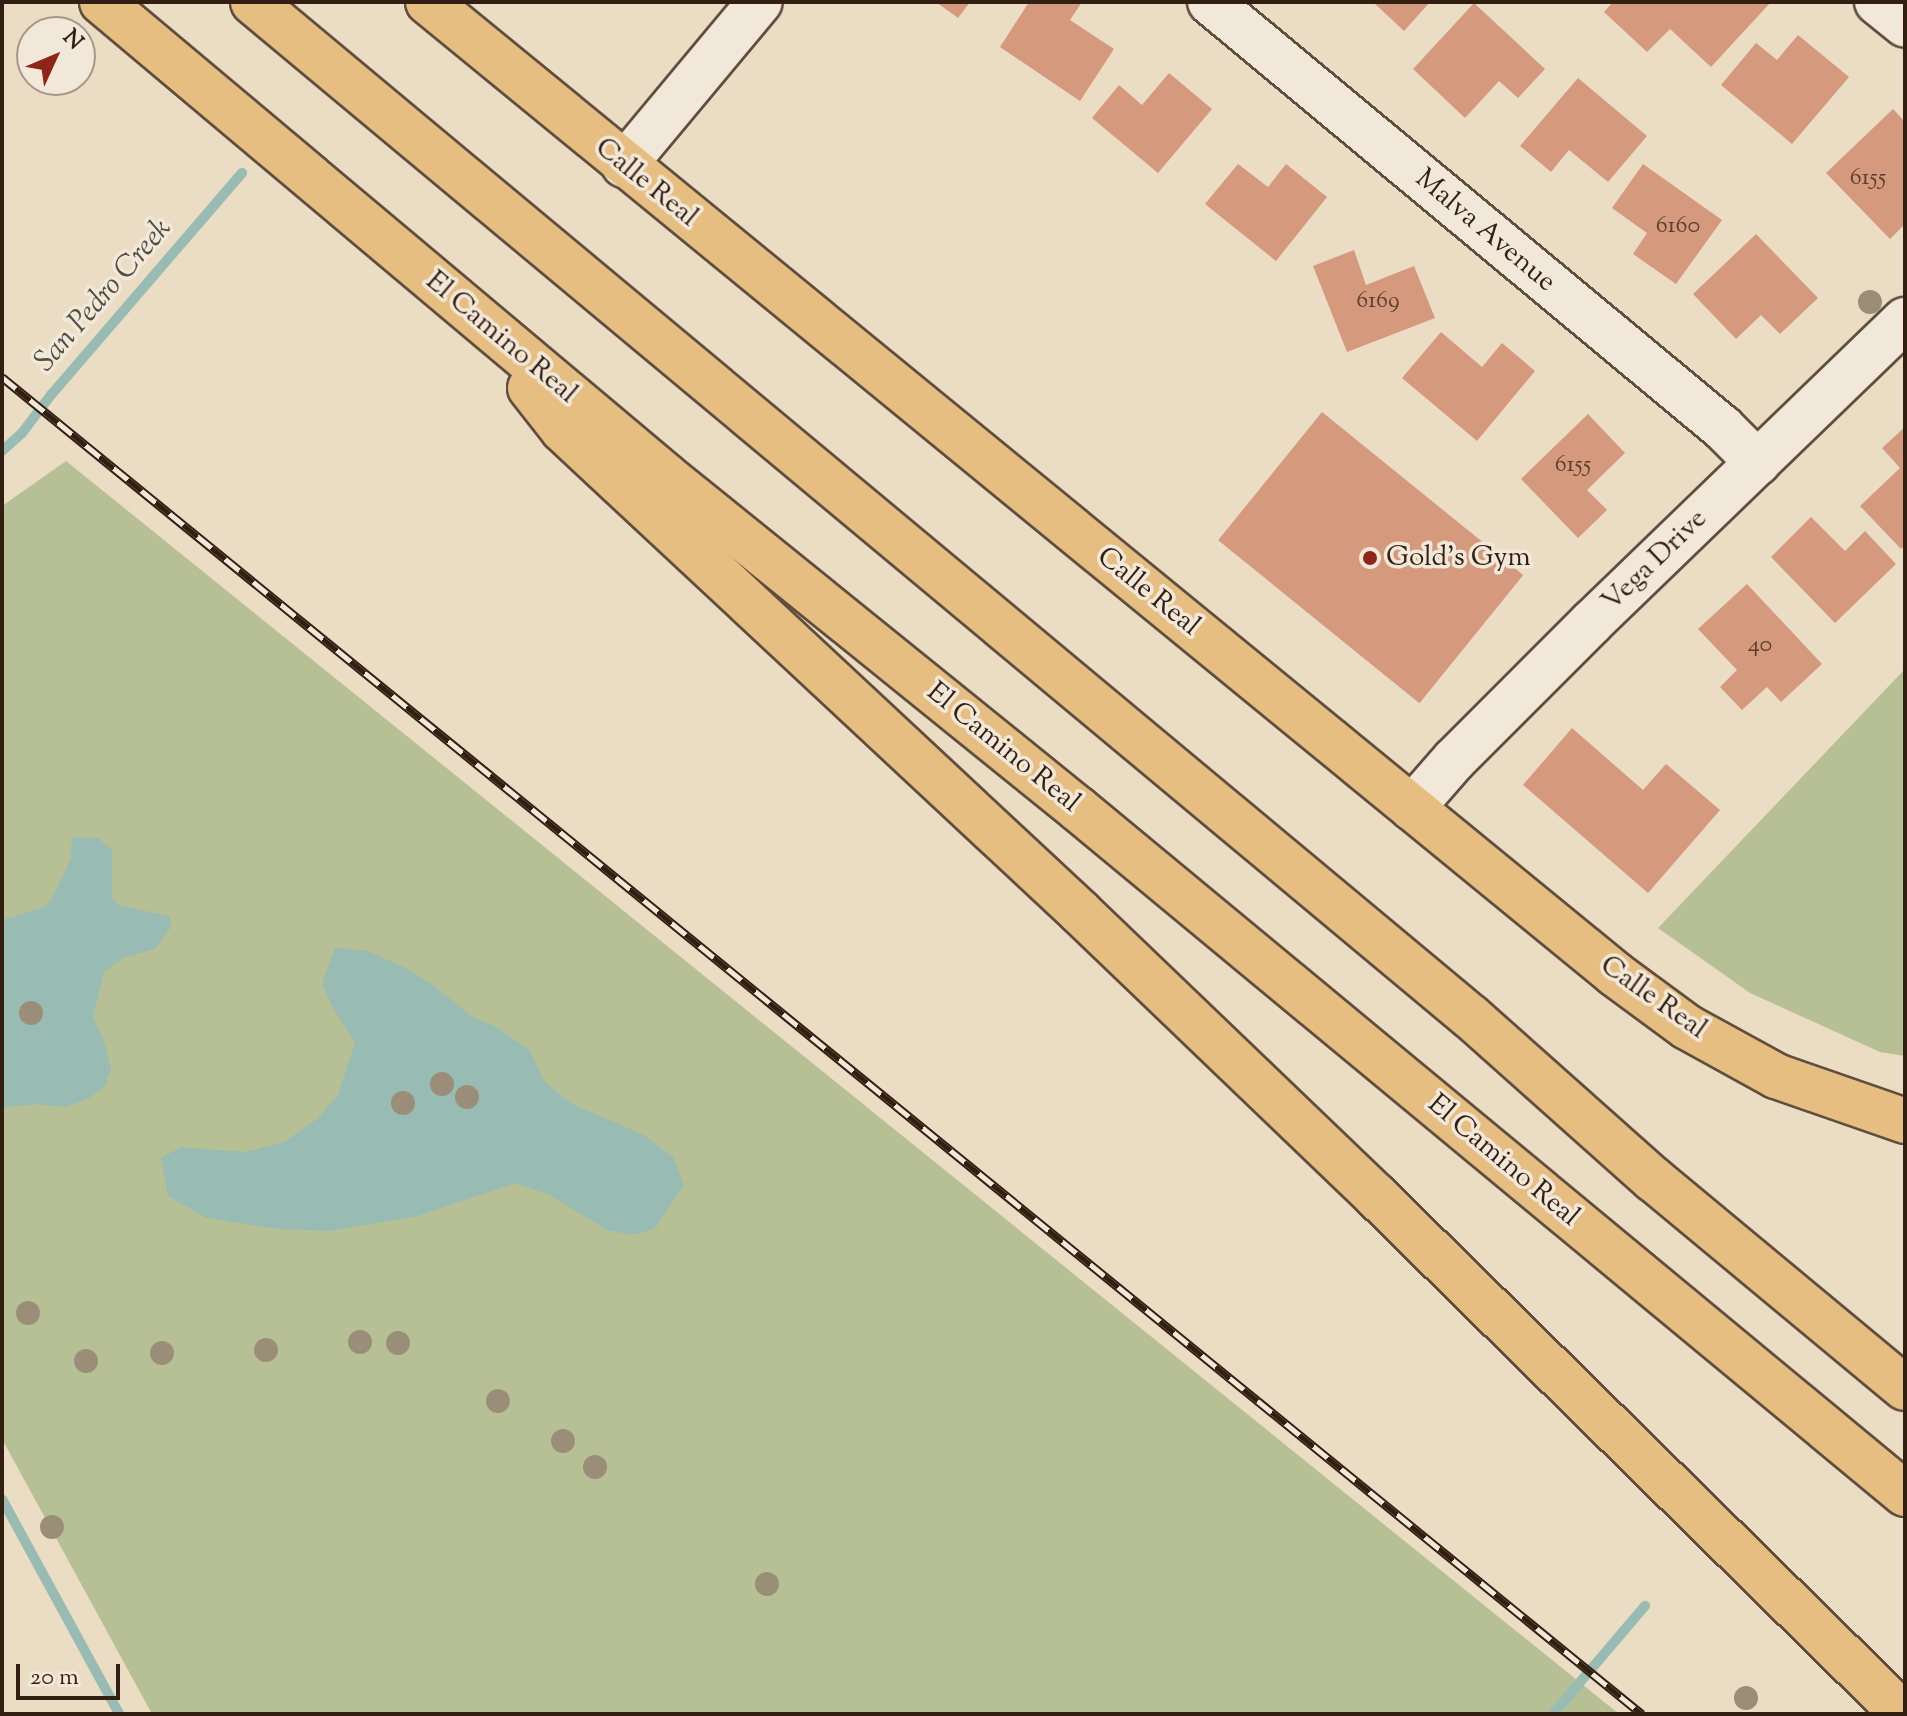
<!DOCTYPE html>
<style>
body{margin:0}
#map{position:relative;width:1907px;height:1716px;overflow:hidden;background:#ebdcc4;font-family:"Sorts Mill Goudy",serif}
div>[style]{position:absolute}
[style*='--x']{left:calc(var(--x)*1px);top:calc(var(--y)*1px);width:calc(var(--w)*1px);rotate:calc(var(--a)*1deg)}
.green>*{inset:0;background:#b7c095}
.water>*{inset:0;background:#98bcb3}
.stream>*{height:10px;margin:-5px;padding:0 5px;transform-origin:5px;border-radius:5px;background:#98bcb3}
.building>*{inset:0;background:#d5997d;transform-origin:0 0}
.roads{filter:drop-shadow(2px 0 #604e3e) drop-shadow(-2px 0 #604e3e) drop-shadow(0 2px #604e3e) drop-shadow(0 -2px #604e3e)}
.minor>*{height:44px;margin:-22px;padding:0 22px;transform-origin:22px;border-radius:22px;background:#f2e8d9}
.major>*{height:44px;margin:-22px;padding:0 22px;transform-origin:22px;border-radius:22px;background:#e6be82}
.highway>*{height:44px;margin:-22px;padding:0 22px;transform-origin:22px;border-radius:22px;background:#e6be82}
.rail>*{height:9px;margin-top:-4.5px;transform-origin:0;background:repeating-linear-gradient(90deg,#f2e8d9 0 18px,#321f11 0 36px);box-sizing:border-box;border-block:2px solid #321f11}
.trees>*{width:24px;height:24px;margin:-12px;border-radius:50%;background:#9b8e78}
.dots>*{width:22px;height:22px;translate:-50% -50%;box-sizing:border-box;border:4px solid #f2e8d9;border-radius:50%}
span{translate:-50% -50%;white-space:nowrap;text-align:center;line-height:1.15;-webkit-text-stroke:7px #f2e8d9;paint-order:stroke}
.number-label{font-size:24px;color:#5b3e2c}
.number-label span{-webkit-text-stroke-width:0}
.street-label{font-size:28px;color:#321f11}
.poi-label{font-size:28px;color:#321f11}
.left{translate:0 -50%;text-align:left}
.water-label{font-size:30px;color:#514e42;font-style:italic}
.frame{position:absolute;inset:0;border:4px solid #321f11;pointer-events:none}
.north{position:absolute;left:16px;top:16px;width:80px;height:80px;box-sizing:border-box;background:#f2e8d9;border:2px solid #a59889;border-radius:50%;rotate:46deg;font-size:22px;font-weight:700;line-height:32px;text-align:center;color:#321f11}
.north::after{content:'';display:block;margin:auto;width:28px;height:36px;background:#8f2418;clip-path:polygon(50% 0,100% 100%,50% 72%,0 100%)}
.scale{position:absolute;left:16px;top:1664px;width:104px;height:36px;box-sizing:border-box;border:4px solid #321f11;border-top:0;padding-left:10px;font-size:24px;line-height:28px;white-space:nowrap;color:#321f11;-webkit-text-stroke:6px #f2e8d9;paint-order:stroke}
</style>
<div id="map">
<div class="green">
<div style="clip-path:polygon(66px 461px,1619px 1714px,152px 1714px,2px 1439px,2px 506px)"></div>
<div style="clip-path:polygon(1905px 669px,1905px 1056px,1880px 1052px,1750px 993px,1658px 928px)"></div>
</div>
<div class="water">
<div style="clip-path:polygon(72px 837px,98px 838px,112px 850px,112px 898px,118px 905px,169px 916px,172px 926px,155px 949px,123px 958px,104px 972px,93px 1017px,104px 1041px,111px 1068px,105px 1086px,88px 1099px,64px 1107px,36px 1104px,2px 1108px,2px 920px,44px 907px,51px 900px,71px 859px)"></div>
<div style="clip-path:polygon(335px 948px,364px 950px,402px 966px,432px 984px,471px 1016px,498px 1028px,530px 1051px,545px 1082px,572px 1104px,644px 1135px,674px 1158px,684px 1185px,654px 1229px,631px 1235px,607px 1230px,550px 1195px,515px 1183px,418px 1216px,328px 1231px,279px 1229px,206px 1218px,168px 1196px,161px 1158px,181px 1147px,245px 1152px,284px 1142px,317px 1119px,338px 1095px,355px 1043px,330px 1003px,322px 982px)"></div>
</div>
<div class="stream">
<div style="--x:2;--y:451;--w:27;--a:-42"></div>
<div style="--x:22;--y:433;--w:48;--a:-52.7"></div>
<div style="--x:51;--y:395;--w:293;--a:-49.3"></div>
<div style="--x:2;--y:1499;--w:245;--a:61.4"></div>
<div style="--x:1553;--y:1714;--w:142;--a:-49.6"></div>
</div>
<div class="building">
<div style="clip-path:polygon(936px 2px,970px 2px,958px 18px)"></div>
<div style="clip-path:polygon(1029px 2px,1082px 2px,1070px 20px,1114px 49px,1080px 101px,1000px 47px)"></div>
<div style="clip-path:polygon(1373px 2px,1430px 2px,1404px 31px)"></div>
<div style="clip-path:polygon(1613px 2px,1771px 2px,1711px 67px,1670px 29px,1647px 52px,1604px 12px)"></div>
<div style="clip-path:polygon(1474px 3px,1545px 69px,1518px 98px,1499px 81px,1465px 118px,1413px 69px)"></div>
<div style="clip-path:polygon(1798px 35px,1849px 77px,1792px 144px,1721px 85px,1756px 43px,1777px 60px)"></div>
<div style="clip-path:polygon(1169px 73px,1212px 109px,1158px 173px,1092px 118px,1119px 85px,1142px 105px)"></div>
<div style="clip-path:polygon(1578px 78px,1647px 136px,1608px 182px,1569px 150px,1551px 172px,1520px 146px)"></div>
<div style="clip-path:polygon(1893px 109px,1905px 122px,1905px 224px,1890px 239px,1826px 173px)"></div>
<div style="clip-path:polygon(1238px 164px,1268px 187px,1286px 164px,1327px 197px,1276px 261px,1205px 204px)"></div>
<div style="clip-path:polygon(1643px 164px,1722px 220px,1676px 284px,1633px 254px,1647px 233px,1612px 208px)"></div>
<div style="clip-path:polygon(1756px 234px,1818px 298px,1780px 334px,1761px 315px,1736px 339px,1693px 294px)"></div>
<div style="clip-path:polygon(1354px 250px,1366px 285px,1414px 266px,1435px 318px,1347px 352px,1313px 266px)"></div>
<div style="clip-path:polygon(1441px 332px,1482px 367px,1502px 343px,1535px 371px,1477px 441px,1402px 378px)"></div>
<div style="left:1322px;top:412px;width:259px;height:165px;rotate:39deg"></div>
<div style="clip-path:polygon(1588px 414px,1625px 453px,1587px 490px,1607px 510px,1578px 538px,1521px 479px)"></div>
<div style="clip-path:polygon(1905px 427px,1905px 545px,1901px 549px,1860px 506px,1900px 468px,1882px 448px)"></div>
<div style="clip-path:polygon(1811px 517px,1845px 551px,1865px 531px,1896px 564px,1835px 623px,1771px 557px)"></div>
<div style="clip-path:polygon(1747px 584px,1822px 664px,1781px 702px,1767px 687px,1742px 710px,1720px 687px,1737px 670px,1698px 629px)"></div>
<div style="clip-path:polygon(1572px 728px,1643px 790px,1666px 764px,1720px 810px,1648px 893px,1523px 785px)"></div>
</div>
<div class="roads">
<div class="minor">
<div style="--x:1210;--y:2;--w:667;--a:39.71"></div>
<div style="--x:1723;--y:428;--w:49;--a:45"></div>
<div style="--x:1877;--y:2;--w:36;--a:39"></div>
<div style="--x:624;--y:165;--w:212;--a:-50.2"></div>
<div style="--x:1412;--y:808;--w:64;--a:-48.8"></div>
<div style="--x:1454;--y:760;--w:195;--a:-45"></div>
<div style="--x:1592;--y:622;--w:435;--a:-44"></div>
</div>
<div class="major">
<div style="--x:428;--y:2;--w:1534;--a:39.31"></div>
<div style="--x:1615;--y:974;--w:89;--a:36.4"></div>
<div style="--x:1687;--y:1027;--w:102;--a:28.8"></div>
<div style="--x:1776;--y:1076;--w:137;--a:19.2"></div>
</div>
<div class="highway">
<div style="--x:102;--y:2;--w:737;--a:40.04"></div>
<div style="--x:666;--y:476;--w:530;--a:38.95"></div>
<div style="--x:1078;--y:809;--w:1074;--a:39.63"></div>
<div style="--x:253;--y:2;--w:1585;--a:39.81"></div>
<div style="--x:1471;--y:1017;--w:244;--a:41.7"></div>
<div style="--x:1653;--y:1179;--w:327;--a:39.7"></div>
<div style="--x:530;--y:388;--w:53;--a:51.8"></div>
<div style="--x:563;--y:430;--w:707;--a:42.99"></div>
<div style="--x:1080;--y:912;--w:410;--a:43.8"></div>
<div style="--x:1376;--y:1196;--w:739;--a:44.51"></div>
</div>
</div>
<div class="rail">
<div style="--x:2;--y:377;--w:2116;--a:39.19"></div>
</div>
<div class="trees">
<div style="left:1870px;top:302px"></div>
<div style="left:31px;top:1013px"></div>
<div style="left:442px;top:1084px"></div>
<div style="left:467px;top:1097px"></div>
<div style="left:403px;top:1103px"></div>
<div style="left:28px;top:1313px"></div>
<div style="left:360px;top:1342px"></div>
<div style="left:398px;top:1343px"></div>
<div style="left:266px;top:1350px"></div>
<div style="left:162px;top:1353px"></div>
<div style="left:86px;top:1361px"></div>
<div style="left:498px;top:1401px"></div>
<div style="left:563px;top:1441px"></div>
<div style="left:595px;top:1467px"></div>
<div style="left:52px;top:1527px"></div>
<div style="left:767px;top:1584px"></div>
<div style="left:1746px;top:1698px"></div>
</div>
<div class="dots">
<div style="left:1370px;top:558px;background:#8f2418"></div>
</div>
<div class="number-label">
<span style="left:1868px;top:179px">6155</span>
<span style="left:1678px;top:227px">6160</span>
<span style="left:1378px;top:302px">6169</span>
<span style="left:1573px;top:466px">6155</span>
<span style="left:1760px;top:646px">40</span>
</div>
<div class="street-label">
<span style="left:646px;top:183px;rotate:39deg">Calle Real</span>
<span style="left:1485px;top:231px;rotate:40deg">Malva Avenue</span>
<span style="left:501px;top:338px;rotate:40deg">El Camino Real</span>
<span style="left:1655px;top:561px;rotate:-44deg">Vega Drive</span>
<span style="left:1148px;top:592px;rotate:39deg">Calle Real</span>
<span style="left:1003px;top:748px;rotate:39deg">El Camino Real</span>
<span style="left:1653px;top:998px;rotate:35deg">Calle Real</span>
<span style="left:1503px;top:1161px;rotate:40deg">El Camino Real</span>
</div>
<div class="poi-label">
<span class="left" style="left:1386px;top:558px">Gold's Gym</span>
</div>
<div class="water-label">
<span style="left:104px;top:296px;rotate:-49deg">San Pedro Creek</span>
</div>
<div class="frame"></div>
<div class="north">N</div>
<div class="scale">20 m</div>
</div>
